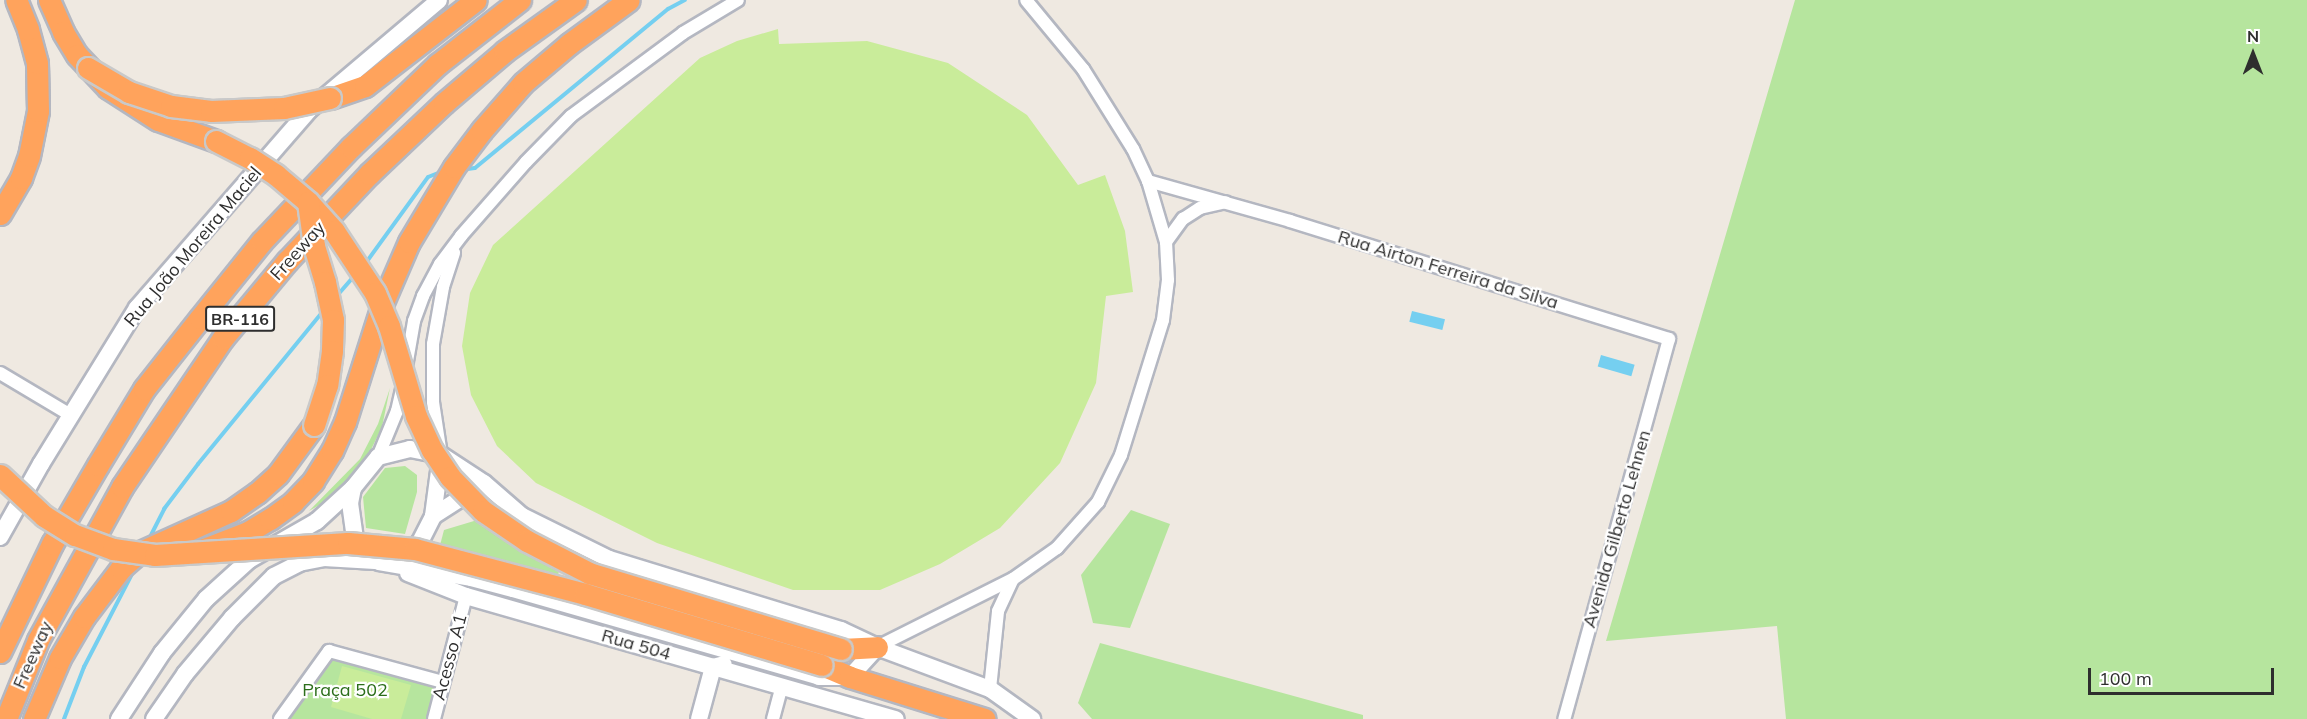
<!DOCTYPE html>
<meta charset="utf-8">
<style>
body{margin:0}
#map{position:relative;width:2307px;height:719px;overflow:hidden;background:#efe9e1;font-family:Mulish,sans-serif}
div>[style]{position:absolute}
[style*='--x']{left:calc(var(--x)*1px);top:calc(var(--y)*1px);width:calc(var(--w)*1px);rotate:calc(var(--a)*1deg)}
.green>*{inset:0;background:#b6e59e}
.pitch>*{inset:0;background:#c9ec9a}
.water>*{inset:0;background:#75cff0;transform-origin:0 0}
.stream>*{height:4px;margin:-2px;padding:0 2px;transform-origin:2px;border-radius:2px;background:#75cff0}
.roads{filter:drop-shadow(2px 0 #b4b7c1) drop-shadow(-2px 0 #b4b7c1) drop-shadow(0 2px #b4b7c1) drop-shadow(0 -2px #b4b7c1)}
.street>*{height:12px;margin:-6px;padding:0 6px;transform-origin:6px;border-radius:6px;background:#fff}
.secondary>*{height:16px;margin:-8px;padding:0 8px;transform-origin:8px;border-radius:8px;background:#fff}
.highway>*{height:21px;margin:-10.5px;padding:0 10.5px;transform-origin:10.5px;border-radius:10.5px;background:#ffa35c}
.bridges{filter:drop-shadow(2px 0 #c9c9c9) drop-shadow(-2px 0 #c9c9c9) drop-shadow(0 2px #c9c9c9) drop-shadow(0 -2px #c9c9c9)}
.highway-bridge>*{height:21px;margin:-10.5px;padding:0 10.5px;transform-origin:10.5px;border-radius:10.5px;background:#ffa35c}
span{translate:-50% -50%;white-space:nowrap;text-align:center;line-height:1.15;-webkit-text-stroke:4.5px #fff;paint-order:stroke}
.shield-label span{padding:2px 4px;background:#fff;border:2px solid;border-radius:4px;-webkit-text-stroke-width:0}
.shield-label{font-size:16px;color:#2e2e2e;font-weight:700}
.street-label{font-size:18px;color:#2e2e2e}
.park-label{font-size:18px;color:#2c6e1b}
.north{position:absolute;left:2223px;top:24px;width:60px;height:60px;-webkit-text-stroke:4px #fff;paint-order:stroke;rotate:0deg;font-size:16px;font-weight:700;line-height:24px;text-align:center;color:#2e2e2e}
.north::after{content:'';display:block;margin:auto;width:21px;height:27px;background:#2e2e2e;clip-path:polygon(50% 0,100% 100%,50% 72%,0 100%)}
.scale{position:absolute;left:2088px;top:668px;width:186px;height:27px;box-sizing:border-box;border:3px solid #2e2e2e;border-top:0;padding-left:8px;font-size:18px;line-height:21px;white-space:nowrap;color:#2e2e2e;-webkit-text-stroke:4px #fff;paint-order:stroke}
</style>
<div id="map">
<div class="green">
<div style="clip-path:polygon(1795px 0,2307px 0,2307px 719px,1786px 719px,1777px 626px,1606px 641px)"></div>
<div style="clip-path:polygon(390px 388px,382px 427px,365px 462px,328px 500px,309px 511px,360px 459px,378px 424px)"></div>
<div style="clip-path:polygon(405px 466px,417px 475px,417px 492px,405px 534px,366px 528px,363px 497px,385px 468px)"></div>
<div style="clip-path:polygon(1131px 510px,1170px 524px,1130px 628px,1093px 623px,1081px 575px)"></div>
<div style="clip-path:polygon(484px 518px,561px 560px,558px 576px,439px 549px,444px 530px)"></div>
<div style="clip-path:polygon(1100px 643px,1363px 715px,1363px 719px,1092px 719px,1078px 703px)"></div>
<div style="clip-path:polygon(335px 656px,438px 685px,428px 719px,286px 719px,323px 668px)"></div>
</div>
<div class="pitch">
<div style="clip-path:polygon(778px 29px,779px 44px,867px 41px,948px 63px,1027px 115px,1078px 185px,1105px 175px,1125px 231px,1133px 292px,1106px 296px,1096px 383px,1060px 463px,1000px 528px,940px 564px,880px 590px,793px 590px,657px 543px,536px 483px,497px 446px,471px 395px,462px 346px,470px 293px,493px 245px,700px 58px,737px 41px)"></div>
<div style="clip-path:polygon(342px 666px,411px 685px,401px 719px,372px 719px,331px 707px)"></div>
</div>
<div class="water">
<div style="left:1412px;top:311px;width:34px;height:11px;rotate:14deg"></div>
<div style="left:1601px;top:355px;width:35px;height:12px;rotate:16deg"></div>
</div>
<div class="stream">
<div style="--x:460;--y:170;--w:15;--a:-8"></div>
<div style="--x:475;--y:168;--w:250;--a:-39.5"></div>
<div style="--x:668;--y:9;--w:19;--a:-28"></div>
<div style="--x:365;--y:264;--w:107;--a:-54.1"></div>
<div style="--x:428;--y:177;--w:17;--a:-21"></div>
<div style="--x:335;--y:298;--w:32;--a:-49"></div>
<div style="--x:149;--y:539;--w:34;--a:-63"></div>
<div style="--x:164;--y:509;--w:56;--a:-52.9"></div>
<div style="--x:198;--y:464;--w:199;--a:-50.7"></div>
<div style="--x:64;--y:719;--w:56;--a:-69"></div>
<div style="--x:84;--y:667;--w:111;--a:-62.7"></div>
</div>
<div class="roads">
<div class="street">
<div style="--x:1148;--y:181;--w:148;--a:15.7"></div>
<div style="--x:1290;--y:221;--w:397;--a:17.3"></div>
<div style="--x:1669;--y:339;--w:394;--a:105.4"></div>
<div style="--x:1166;--y:242;--w:29;--a:-54"></div>
<div style="--x:1183;--y:219;--w:20;--a:-33"></div>
<div style="--x:1200;--y:208;--w:26;--a:-13"></div>
<div style="--x:406;--y:367;--w:47;--a:-80.1"></div>
<div style="--x:414;--y:321;--w:27;--a:-70"></div>
<div style="--x:423;--y:296;--w:36;--a:-62"></div>
<div style="--x:440;--y:264;--w:35;--a:-53"></div>
<div style="--x:461;--y:236;--w:98;--a:-48.7"></div>
<div style="--x:526;--y:162;--w:64;--a:-45.6"></div>
<div style="--x:571;--y:116;--w:139;--a:-36.5"></div>
<div style="--x:683;--y:33;--w:64;--a:-31"></div>
<div style="--x:0;--y:373;--w:84;--a:30.8"></div>
<div style="--x:441;--y:455;--w:54;--a:-98.6"></div>
<div style="--x:433;--y:402;--w:58;--a:-90"></div>
<div style="--x:433;--y:344;--w:58;--a:-80"></div>
<div style="--x:443;--y:287;--w:36;--a:-72"></div>
<div style="--x:378;--y:457;--w:50;--a:-67.6"></div>
<div style="--x:397;--y:411;--w:27;--a:-77"></div>
<div style="--x:877;--y:647;--w:152;--a:-26.6"></div>
<div style="--x:1013;--y:579;--w:54;--a:-35.2"></div>
<div style="--x:1057;--y:548;--w:62;--a:-48.3"></div>
<div style="--x:1098;--y:502;--w:52;--a:-63.9"></div>
<div style="--x:1121;--y:455;--w:141;--a:-72.7"></div>
<div style="--x:1163;--y:320;--w:40;--a:-82.9"></div>
<div style="--x:1168;--y:280;--w:38;--a:-93"></div>
<div style="--x:1166;--y:242;--w:64;--a:-106.4"></div>
<div style="--x:1148;--y:181;--w:35;--a:-115"></div>
<div style="--x:1133;--y:149;--w:94;--a:-122"></div>
<div style="--x:1083;--y:69;--w:89;--a:-129.6"></div>
<div style="--x:990;--y:689;--w:78;--a:-84.1"></div>
<div style="--x:998;--y:611;--w:35;--a:-65"></div>
<div style="--x:280;--y:719;--w:84;--a:-54.2"></div>
<div style="--x:329;--y:651;--w:118;--a:15.2"></div>
<div style="--x:434;--y:719;--w:127;--a:-75.4"></div>
<div style="--x:773;--y:719;--w:34;--a:-75"></div>
</div>
<div class="secondary">
<div style="--x:353;--y:488;--w:15;--a:101"></div>
<div style="--x:350;--y:503;--w:37;--a:82"></div>
<div style="--x:355;--y:540;--w:16;--a:55"></div>
<div style="--x:364;--y:553;--w:17;--a:31"></div>
<div style="--x:379;--y:562;--w:93;--a:9.9"></div>
<div style="--x:471;--y:578;--w:43;--a:14.7"></div>
<div style="--x:513;--y:589;--w:318;--a:16"></div>
<div style="--x:819;--y:677;--w:31;--a:0"></div>
<div style="--x:850;--y:677;--w:40;--a:-48"></div>
<div style="--x:433;--y:516;--w:50;--a:-32.7"></div>
<div style="--x:0;--y:537;--w:84;--a:-60.7"></div>
<div style="--x:41;--y:464;--w:183;--a:-58.4"></div>
<div style="--x:137;--y:308;--w:262;--a:-49"></div>
<div style="--x:309;--y:110;--w:170;--a:-40.2"></div>
<div style="--x:406;--y:555;--w:19;--a:-43"></div>
<div style="--x:420;--y:542;--w:29;--a:-63"></div>
<div style="--x:433;--y:516;--w:61;--a:-82.4"></div>
<div style="--x:408;--y:573;--w:62;--a:21.6"></div>
<div style="--x:466;--y:596;--w:447;--a:16"></div>
<div style="--x:119;--y:719;--w:79;--a:-56.9"></div>
<div style="--x:162;--y:653;--w:70;--a:-50.8"></div>
<div style="--x:206;--y:599;--w:58;--a:-42.2"></div>
<div style="--x:249;--y:560;--w:78;--a:-29.8"></div>
<div style="--x:317;--y:521;--w:49;--a:-42.5"></div>
<div style="--x:353;--y:488;--w:40;--a:-51"></div>
<div style="--x:378;--y:457;--w:33;--a:-14"></div>
<div style="--x:410;--y:449;--w:32;--a:11"></div>
<div style="--x:441;--y:455;--w:51;--a:33.1"></div>
<div style="--x:484;--y:483;--w:50;--a:41"></div>
<div style="--x:522;--y:516;--w:97;--a:26.3"></div>
<div style="--x:609;--y:559;--w:243;--a:17"></div>
<div style="--x:841;--y:630;--w:40;--a:25"></div>
<div style="--x:877;--y:647;--w:121;--a:20.4"></div>
<div style="--x:990;--y:689;--w:52;--a:35.5"></div>
<div style="--x:154;--y:719;--w:55;--a:-55.4"></div>
<div style="--x:185;--y:674;--w:73;--a:-50"></div>
<div style="--x:232;--y:618;--w:59;--a:-45"></div>
<div style="--x:274;--y:576;--w:28;--a:-27"></div>
<div style="--x:299;--y:563;--w:25;--a:-11"></div>
<div style="--x:324;--y:558;--w:51;--a:3.4"></div>
<div style="--x:699;--y:719;--w:54;--a:-74.9"></div>
<div style="--x:713;--y:667;--w:11;--a:-15"></div>
</div>
<div class="highway">
<div style="--x:49;--y:0;--w:35;--a:66"></div>
<div style="--x:63;--y:32;--w:27;--a:59"></div>
<div style="--x:77;--y:55;--w:45;--a:46.8"></div>
<div style="--x:108;--y:88;--w:59;--a:32.6"></div>
<div style="--x:158;--y:120;--w:62;--a:19.9"></div>
<div style="--x:330;--y:98;--w:37;--a:-19"></div>
<div style="--x:365;--y:86;--w:140;--a:-37.8"></div>
<div style="--x:0;--y:214;--w:42;--a:-59.7"></div>
<div style="--x:21;--y:178;--w:23;--a:-70"></div>
<div style="--x:29;--y:156;--w:46;--a:-78.7"></div>
<div style="--x:38;--y:111;--w:48;--a:-91.2"></div>
<div style="--x:37;--y:63;--w:35;--a:-105"></div>
<div style="--x:28;--y:29;--w:31;--a:-112"></div>
<div style="--x:204;--y:549;--w:47;--a:-21.1"></div>
<div style="--x:248;--y:532;--w:26;--a:-31"></div>
<div style="--x:270;--y:519;--w:29;--a:-36"></div>
<div style="--x:293;--y:502;--w:29;--a:-46"></div>
<div style="--x:313;--y:481;--w:36;--a:-58"></div>
<div style="--x:332;--y:451;--w:32;--a:-66"></div>
<div style="--x:345;--y:422;--w:126;--a:-72.4"></div>
<div style="--x:383;--y:302;--w:65;--a:-66.6"></div>
<div style="--x:409;--y:242;--w:87;--a:-59"></div>
<div style="--x:454;--y:167;--w:46;--a:-52.9"></div>
<div style="--x:482;--y:130;--w:62;--a:-48.9"></div>
<div style="--x:523;--y:83;--w:60;--a:-40.3"></div>
<div style="--x:569;--y:44;--w:74;--a:-36.3"></div>
<div style="--x:841;--y:649;--w:36;--a:-3"></div>
<div style="--x:0;--y:652;--w:120;--a:-64.3"></div>
<div style="--x:52;--y:544;--w:91;--a:-59.8"></div>
<div style="--x:98;--y:465;--w:89;--a:-58.8"></div>
<div style="--x:144;--y:389;--w:90;--a:-51.7"></div>
<div style="--x:200;--y:318;--w:99;--a:-51.2"></div>
<div style="--x:262;--y:241;--w:129;--a:-46.6"></div>
<div style="--x:351;--y:147;--w:120;--a:-43.7"></div>
<div style="--x:438;--y:64;--w:104;--a:-38"></div>
<div style="--x:822;--y:665;--w:30;--a:23"></div>
<div style="--x:850;--y:677;--w:141;--a:17.3"></div>
<div style="--x:6;--y:719;--w:85;--a:-67.9"></div>
<div style="--x:38;--y:640;--w:175;--a:-61.2"></div>
<div style="--x:122;--y:487;--w:180;--a:-55.9"></div>
<div style="--x:223;--y:338;--w:100;--a:-50.3"></div>
<div style="--x:287;--y:261;--w:120;--a:-46.7"></div>
<div style="--x:369;--y:174;--w:103;--a:-43.4"></div>
<div style="--x:444;--y:103;--w:80;--a:-40.4"></div>
<div style="--x:505;--y:51;--w:87;--a:-35.7"></div>
<div style="--x:34;--y:719;--w:66;--a:-66.9"></div>
<div style="--x:60;--y:658;--w:48;--a:-59.7"></div>
<div style="--x:84;--y:617;--w:61;--a:-52.9"></div>
<div style="--x:121;--y:568;--w:23;--a:-41"></div>
<div style="--x:138;--y:553;--w:102;--a:-24.3"></div>
<div style="--x:231;--y:511;--w:32;--a:-35"></div>
<div style="--x:257;--y:493;--w:28;--a:-42"></div>
<div style="--x:278;--y:474;--w:61;--a:-53.7"></div>
</div>
</div>
<div class="bridges">
<div class="highway-bridge">
<div style="--x:88;--y:68;--w:48;--a:30.3"></div>
<div style="--x:129;--y:92;--w:44;--a:18.4"></div>
<div style="--x:171;--y:106;--w:40;--a:7.1"></div>
<div style="--x:211;--y:111;--w:73;--a:-2.4"></div>
<div style="--x:284;--y:108;--w:47;--a:-12.3"></div>
<div style="--x:216;--y:141;--w:38;--a:27"></div>
<div style="--x:250;--y:158;--w:31;--a:33"></div>
<div style="--x:276;--y:175;--w:42;--a:40.2"></div>
<div style="--x:308;--y:202;--w:39;--a:48"></div>
<div style="--x:334;--y:231;--w:74;--a:56.5"></div>
<div style="--x:375;--y:293;--w:36;--a:67"></div>
<div style="--x:389;--y:326;--w:94;--a:73.3"></div>
<div style="--x:416;--y:416;--w:38;--a:65"></div>
<div style="--x:432;--y:450;--w:32;--a:56"></div>
<div style="--x:450;--y:477;--w:47;--a:45.9"></div>
<div style="--x:483;--y:511;--w:53;--a:34.3"></div>
<div style="--x:527;--y:541;--w:70;--a:27.3"></div>
<div style="--x:589;--y:573;--w:263;--a:16.8"></div>
<div style="--x:308;--y:202;--w:44;--a:82.2"></div>
<div style="--x:314;--y:246;--w:38;--a:73"></div>
<div style="--x:325;--y:282;--w:39;--a:78"></div>
<div style="--x:333;--y:320;--w:31;--a:92"></div>
<div style="--x:332;--y:351;--w:34;--a:98"></div>
<div style="--x:327;--y:385;--w:42;--a:108"></div>
<div style="--x:0;--y:475;--w:60;--a:43"></div>
<div style="--x:44;--y:516;--w:36;--a:32"></div>
<div style="--x:75;--y:535;--w:40;--a:20.2"></div>
<div style="--x:113;--y:549;--w:42;--a:8.1"></div>
<div style="--x:155;--y:555;--w:193;--a:-3.6"></div>
<div style="--x:348;--y:543;--w:67;--a:5.1"></div>
<div style="--x:415;--y:549;--w:176;--a:14.8"></div>
<div style="--x:585;--y:594;--w:247;--a:16.7"></div>
</div>
</div>
<div class="shield-label">
<span style="left:240px;top:319px">BR-116</span>
</div>
<div class="street-label">
<span style="left:193px;top:247px;rotate:-50deg">Rua João Moreira Maciel</span>
<span style="left:298px;top:251px;rotate:-48deg">Freeway</span>
<span style="left:1448px;top:270px;rotate:17deg">Rua Airton Ferreira da Silva</span>
<span style="left:1617px;top:529px;rotate:-74deg">Avenida Gilberto Lehnen</span>
<span style="left:636px;top:645px;rotate:16deg">Rua 504</span>
<span style="left:33px;top:655px;rotate:-66deg">Freeway</span>
<span style="left:450px;top:657px;rotate:-75deg">Acesso A1</span>
</div>
<div class="park-label">
<span style="left:345px;top:690px">Praça 502</span>
</div>
<div class="north">N</div>
<div class="scale">100 m</div>
</div>
